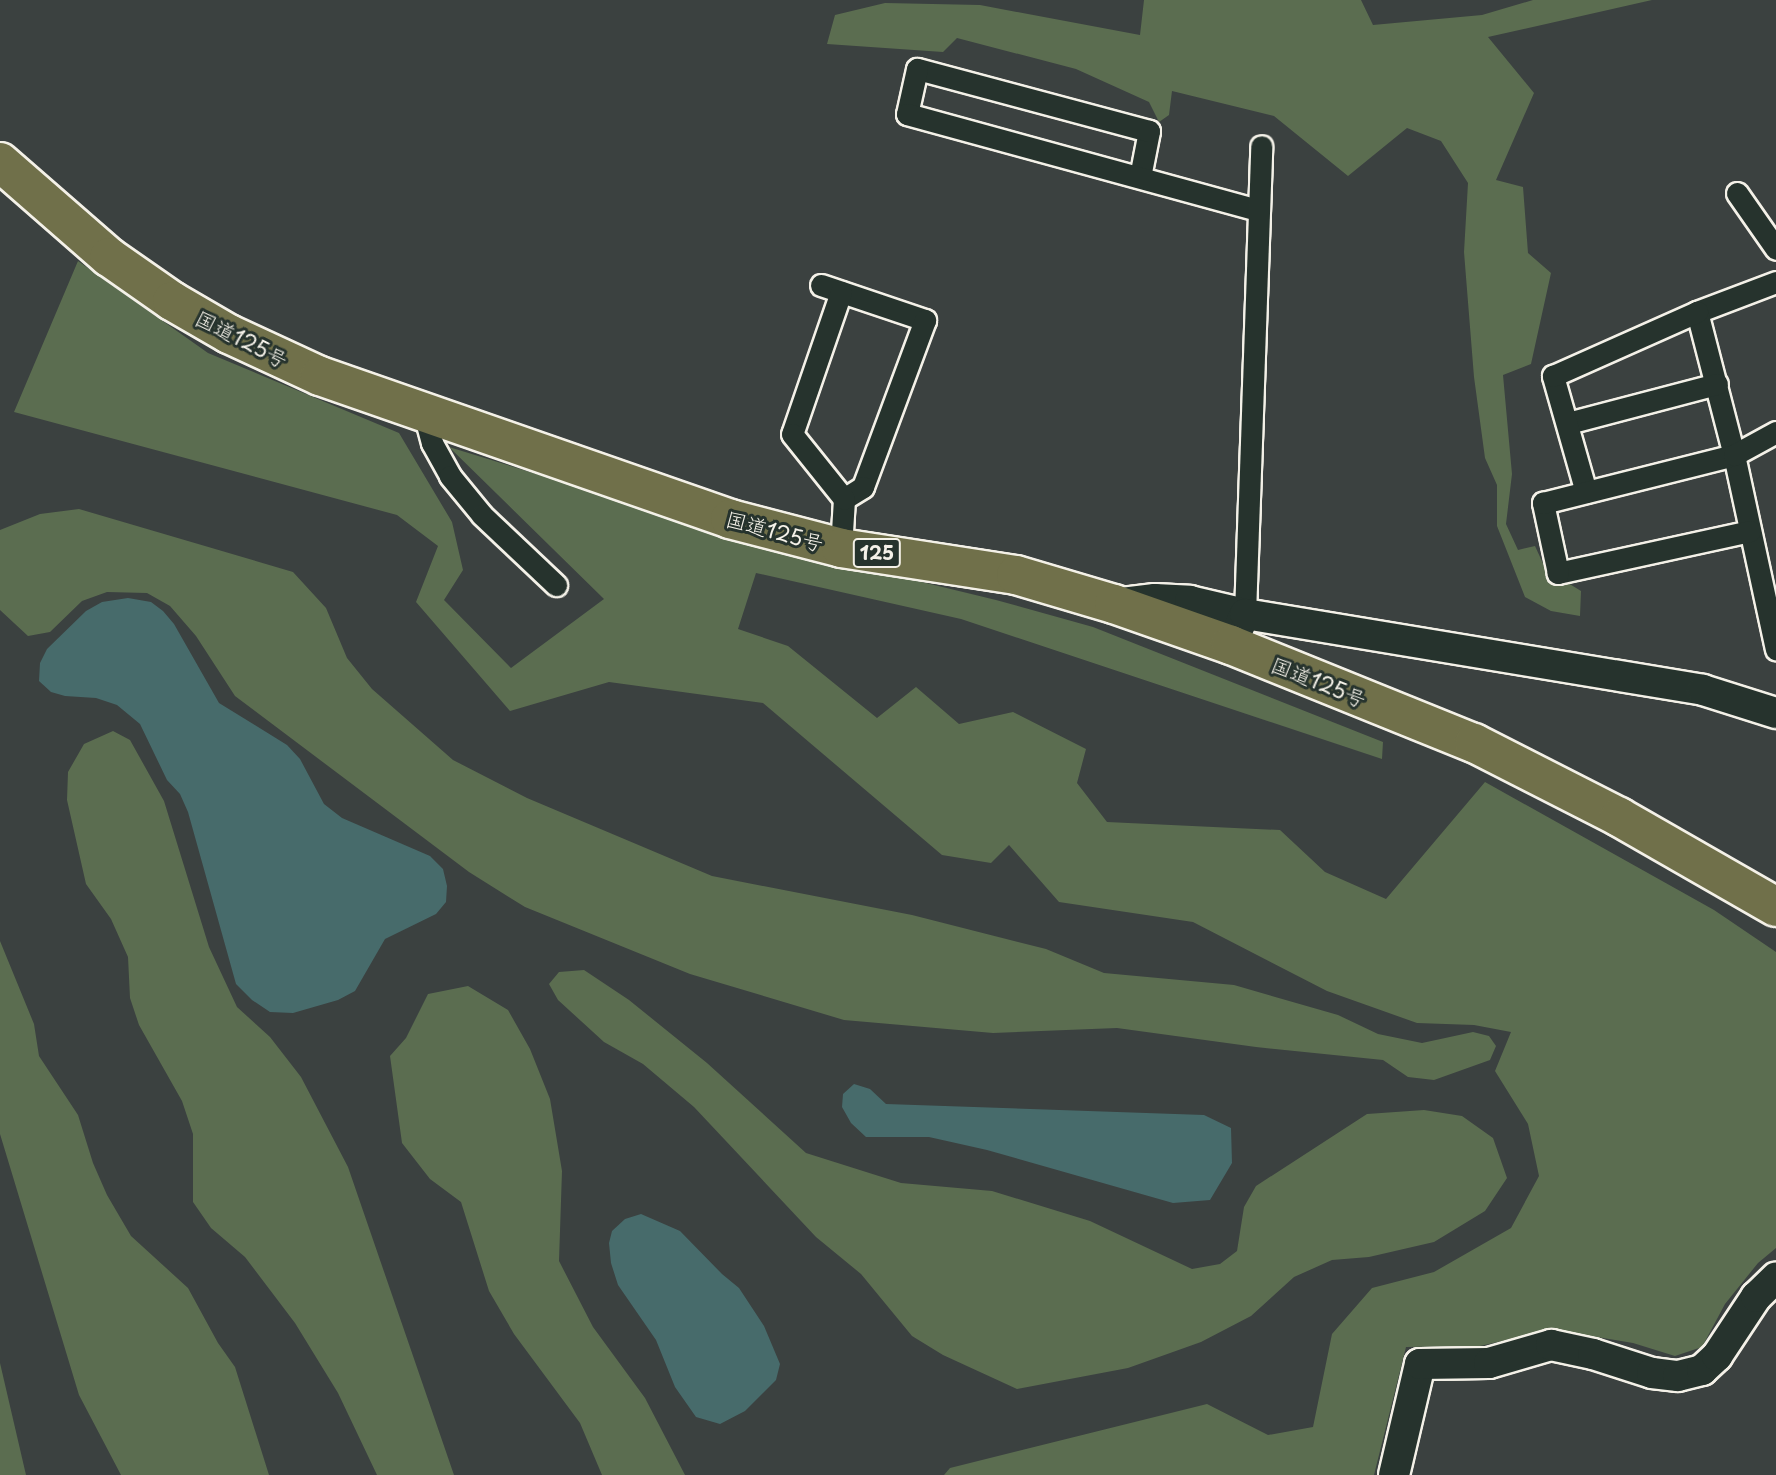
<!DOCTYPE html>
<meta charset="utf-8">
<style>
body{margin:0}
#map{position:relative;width:1776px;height:1475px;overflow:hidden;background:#3b4140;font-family:"Playpen Sans","Klee One",sans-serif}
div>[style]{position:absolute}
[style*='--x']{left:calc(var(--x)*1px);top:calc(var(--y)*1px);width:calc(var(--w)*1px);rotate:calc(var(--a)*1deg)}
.green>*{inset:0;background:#5b6d50}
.water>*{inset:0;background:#476b6b}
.roads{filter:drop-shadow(2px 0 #f4f1e8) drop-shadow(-2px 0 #f4f1e8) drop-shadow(0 2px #f4f1e8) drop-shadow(0 -2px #f4f1e8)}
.street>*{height:21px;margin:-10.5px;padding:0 10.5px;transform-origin:10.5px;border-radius:10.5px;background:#26332d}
.secondary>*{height:30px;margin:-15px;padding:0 15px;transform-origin:15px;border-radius:15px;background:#26332d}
.highway>*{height:38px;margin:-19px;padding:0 19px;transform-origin:19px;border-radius:19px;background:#70704a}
span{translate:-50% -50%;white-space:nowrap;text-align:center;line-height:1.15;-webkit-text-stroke:6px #26332d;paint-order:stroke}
.shield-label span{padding:2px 5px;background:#26332d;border:2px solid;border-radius:5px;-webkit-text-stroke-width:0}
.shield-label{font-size:19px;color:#f4f1e8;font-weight:700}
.street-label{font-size:21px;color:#f4f1e8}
</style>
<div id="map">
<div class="green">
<div style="clip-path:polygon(1144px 0,1361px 0,1373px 25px,1482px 15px,1533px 0,1652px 0,1488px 37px,1534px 93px,1496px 180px,1523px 187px,1528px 253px,1551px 273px,1531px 364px,1503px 375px,1512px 474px,1506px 524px,1518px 550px,1535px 546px,1551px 581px,1568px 583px,1581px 591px,1580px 616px,1551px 611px,1525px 597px,1497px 526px,1497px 485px,1485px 458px,1474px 377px,1464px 252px,1468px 183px,1441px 141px,1407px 128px,1348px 176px,1274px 116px,1172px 91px,1169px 115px,1159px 122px,1149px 102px,1076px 69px,957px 38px,943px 52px,827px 44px,835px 15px,885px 3px,980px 5px,1140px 35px)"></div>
<div style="clip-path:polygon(78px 261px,208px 353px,399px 433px,452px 522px,463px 570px,444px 600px,511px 668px,604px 599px,449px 447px,757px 542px,996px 600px,1093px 627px,1383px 742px,1382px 759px,961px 619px,756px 573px,738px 629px,788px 646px,877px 718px,916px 687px,959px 724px,1013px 712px,1086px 749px,1077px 783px,1107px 822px,1280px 830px,1325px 872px,1386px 899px,1485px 782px,1714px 910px,1776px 952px,1776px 1248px,1758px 1263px,1725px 1304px,1702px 1347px,1675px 1356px,1633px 1343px,1567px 1332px,1528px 1335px,1480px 1346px,1406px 1347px,1374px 1475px,944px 1475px,950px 1468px,1207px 1404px,1268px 1435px,1313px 1427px,1332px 1334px,1372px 1288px,1434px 1272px,1511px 1228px,1539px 1176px,1528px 1124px,1495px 1071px,1511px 1032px,1474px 1025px,1417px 1023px,1327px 991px,1193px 922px,1059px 902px,1009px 845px,991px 863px,942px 855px,763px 703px,609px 682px,510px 711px,416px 602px,438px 546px,397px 515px,14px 412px)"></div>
<div style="clip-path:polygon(79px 509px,293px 572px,326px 608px,347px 658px,372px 689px,453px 760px,527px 798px,712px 876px,912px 915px,1046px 949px,1104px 973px,1234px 985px,1338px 1015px,1378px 1034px,1422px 1043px,1473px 1032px,1489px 1036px,1496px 1046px,1490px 1060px,1434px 1080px,1408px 1077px,1383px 1060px,1256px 1047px,1117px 1028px,993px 1033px,844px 1020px,690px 974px,525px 907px,469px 872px,235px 696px,196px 636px,170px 606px,147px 593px,107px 592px,82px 601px,50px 632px,28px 636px,0 610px,0 530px,40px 514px)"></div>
<div style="clip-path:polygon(113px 731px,130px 740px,164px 801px,209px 947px,237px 1007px,270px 1037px,301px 1077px,348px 1167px,454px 1475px,377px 1475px,338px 1393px,295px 1323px,245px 1257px,211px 1228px,193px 1202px,193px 1134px,182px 1101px,139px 1025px,130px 998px,128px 957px,111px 919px,86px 884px,67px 800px,68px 772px,84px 744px)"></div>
<div style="clip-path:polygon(0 941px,34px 1024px,39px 1056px,78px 1115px,93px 1163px,107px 1195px,131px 1236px,188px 1288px,218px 1343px,235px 1367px,269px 1475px,121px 1475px,79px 1395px,0 1134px)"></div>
<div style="clip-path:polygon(584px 970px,629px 1000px,707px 1063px,806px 1153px,901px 1183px,992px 1191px,1090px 1221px,1192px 1269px,1220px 1264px,1237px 1251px,1244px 1207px,1256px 1186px,1367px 1114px,1424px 1110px,1462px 1116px,1493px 1138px,1507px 1178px,1485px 1211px,1434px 1242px,1369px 1257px,1332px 1260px,1294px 1277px,1251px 1316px,1201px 1342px,1128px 1368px,1017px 1389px,943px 1355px,912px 1336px,861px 1274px,816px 1237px,694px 1107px,643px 1064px,604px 1042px,558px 1000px,549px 984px,559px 972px)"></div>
<div style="clip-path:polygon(468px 986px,508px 1010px,530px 1049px,550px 1099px,562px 1171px,559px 1261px,593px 1327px,645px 1398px,685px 1475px,602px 1475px,580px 1423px,514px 1334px,489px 1291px,461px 1202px,430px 1179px,402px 1143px,390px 1056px,406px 1038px,428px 994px)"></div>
<div style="clip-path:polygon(0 1363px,26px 1475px,0 1475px)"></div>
</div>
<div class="water">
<div style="clip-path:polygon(128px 598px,151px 602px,163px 611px,174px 624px,219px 703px,287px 745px,300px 759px,324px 804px,342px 818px,430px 856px,443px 869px,447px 886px,446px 902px,436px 914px,385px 939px,355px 991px,338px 1000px,293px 1013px,270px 1012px,252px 1000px,236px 984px,188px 812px,180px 794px,167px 780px,140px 724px,117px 705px,96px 698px,65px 696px,51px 692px,39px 681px,40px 663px,47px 649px,86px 611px,102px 602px)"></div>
<div style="clip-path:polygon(854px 1084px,870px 1089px,886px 1104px,1204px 1115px,1231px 1128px,1232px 1163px,1210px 1200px,1173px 1203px,987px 1150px,929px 1137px,866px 1137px,851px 1123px,842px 1107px,843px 1094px)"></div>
<div style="clip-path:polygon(641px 1214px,680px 1231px,722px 1274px,739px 1288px,764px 1326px,780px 1364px,776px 1380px,745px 1411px,720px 1424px,696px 1417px,675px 1387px,656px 1340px,618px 1285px,611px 1263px,609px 1243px,612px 1231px,625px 1219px)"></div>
</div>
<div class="roads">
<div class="street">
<div style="--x:1140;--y:177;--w:47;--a:-78.9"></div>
<div style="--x:1149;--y:131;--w:240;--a:-165"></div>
<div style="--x:917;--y:69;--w:46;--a:102.5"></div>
<div style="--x:907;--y:114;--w:363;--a:15.3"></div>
<div style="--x:1737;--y:193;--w:68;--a:55.1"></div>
<div style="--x:1776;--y:282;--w:85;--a:159.2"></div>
<div style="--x:1697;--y:312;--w:148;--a:75.5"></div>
<div style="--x:1734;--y:455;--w:199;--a:77.8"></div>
<div style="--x:821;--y:285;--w:110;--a:18.6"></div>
<div style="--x:925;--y:320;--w:178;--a:110.4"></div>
<div style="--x:863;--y:487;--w:22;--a:148"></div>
<div style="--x:844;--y:499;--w:49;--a:93.5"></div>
<div style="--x:841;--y:292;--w:150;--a:109"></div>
<div style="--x:792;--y:434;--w:83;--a:51.3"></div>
<div style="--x:424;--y:413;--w:31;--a:75"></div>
<div style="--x:432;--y:443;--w:38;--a:61"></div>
<div style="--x:450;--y:476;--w:50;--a:50.6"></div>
<div style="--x:482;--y:515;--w:102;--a:43.4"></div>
<div style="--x:1568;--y:423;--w:154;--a:-14.7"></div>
<div style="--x:1586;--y:492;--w:121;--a:-105.9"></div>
<div style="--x:1553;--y:376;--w:158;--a:-24"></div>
<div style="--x:1750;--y:531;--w:197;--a:167.7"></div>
<div style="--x:1558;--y:573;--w:72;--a:-102.1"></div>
<div style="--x:1543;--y:503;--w:197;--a:-14.1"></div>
<div style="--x:1734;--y:455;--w:48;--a:-28.7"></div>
<div style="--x:1245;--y:614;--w:468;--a:-88"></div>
</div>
<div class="secondary">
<div style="--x:1122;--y:603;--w:33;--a:-7"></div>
<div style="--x:1155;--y:599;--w:35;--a:3"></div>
<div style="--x:1190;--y:601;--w:57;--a:13.3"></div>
<div style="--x:1231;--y:645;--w:34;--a:-66"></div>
<div style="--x:1245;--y:614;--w:464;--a:9.4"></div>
<div style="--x:1703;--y:690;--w:77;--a:17.5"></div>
<div style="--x:1394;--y:1475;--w:114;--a:-76.8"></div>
<div style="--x:1420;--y:1364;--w:69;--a:-0.8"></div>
<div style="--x:1489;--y:1363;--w:65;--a:-16.2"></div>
<div style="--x:1551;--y:1345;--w:43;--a:12.1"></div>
<div style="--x:1593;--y:1354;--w:62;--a:17.9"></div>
<div style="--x:1652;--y:1373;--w:26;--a:7"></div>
<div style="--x:1678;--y:1376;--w:25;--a:-14"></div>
<div style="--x:1702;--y:1370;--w:21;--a:-43"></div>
<div style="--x:1717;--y:1356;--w:71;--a:-56.5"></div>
<div style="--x:1756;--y:1297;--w:28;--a:-44"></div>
</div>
<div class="highway">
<div style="--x:0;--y:162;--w:145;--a:41.1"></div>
<div style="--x:109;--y:257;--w:77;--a:34.9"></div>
<div style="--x:172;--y:301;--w:66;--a:30.1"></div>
<div style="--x:229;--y:334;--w:100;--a:24.8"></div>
<div style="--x:320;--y:376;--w:434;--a:19.2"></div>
<div style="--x:730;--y:519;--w:115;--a:14.6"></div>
<div style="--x:841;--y:548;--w:177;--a:8.8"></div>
<div style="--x:1016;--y:575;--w:102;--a:16.5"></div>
<div style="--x:1114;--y:604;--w:124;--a:19.3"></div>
<div style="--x:1231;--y:645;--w:262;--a:22"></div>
<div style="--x:1474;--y:743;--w:163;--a:27"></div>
<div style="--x:1619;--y:817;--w:181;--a:29.8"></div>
</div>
</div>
<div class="shield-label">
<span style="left:877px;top:553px">125</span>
</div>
<div class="street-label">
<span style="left:242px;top:338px;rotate:27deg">国道125号</span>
<span style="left:775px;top:530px;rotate:15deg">国道125号</span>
<span style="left:1319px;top:681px;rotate:22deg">国道125号</span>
</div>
</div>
